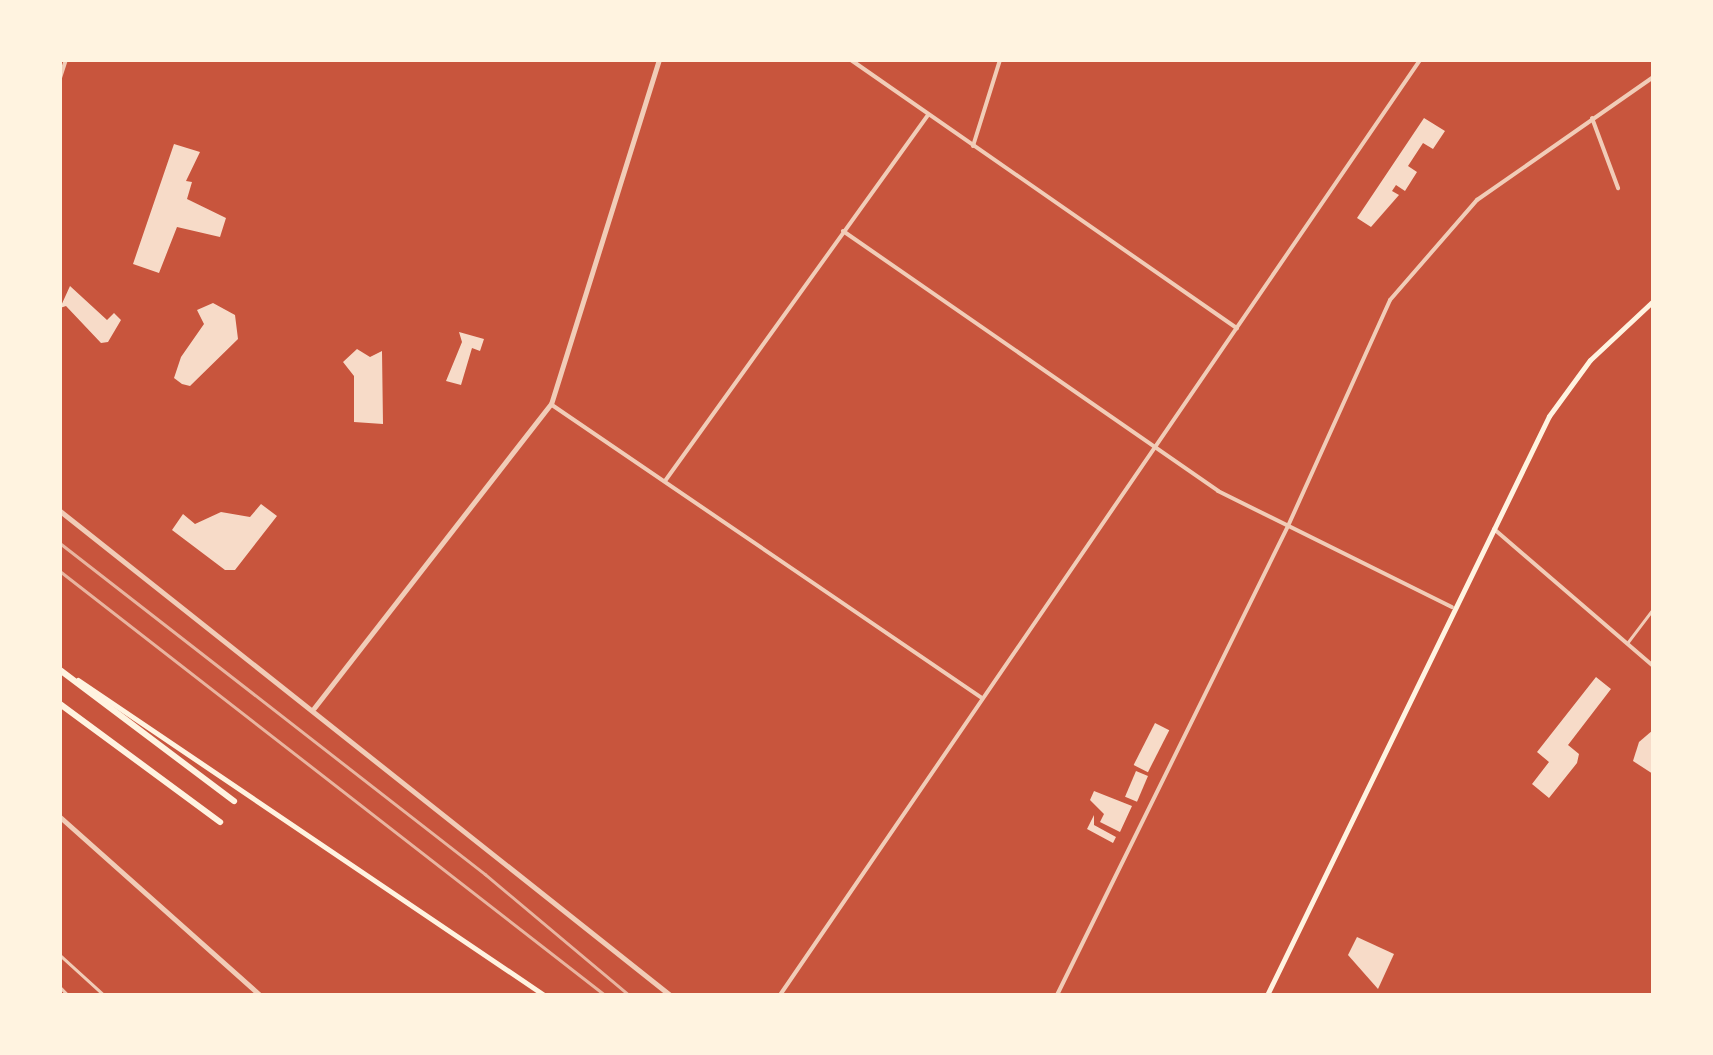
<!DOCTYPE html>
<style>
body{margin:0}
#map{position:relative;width:1713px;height:1055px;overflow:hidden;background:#c8553d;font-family:Raleway,sans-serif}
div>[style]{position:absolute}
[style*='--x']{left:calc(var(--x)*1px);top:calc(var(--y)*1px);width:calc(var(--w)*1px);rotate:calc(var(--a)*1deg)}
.building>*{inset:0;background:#f7dbc8;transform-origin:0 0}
.service>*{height:2.5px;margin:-1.25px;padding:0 1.25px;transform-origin:1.25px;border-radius:1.25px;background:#f1ccb7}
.pedestrian>*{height:2.5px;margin:-1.25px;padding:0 1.25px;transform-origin:1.25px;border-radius:1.25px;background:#f1ccb7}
.minor>*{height:4px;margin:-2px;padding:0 2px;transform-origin:2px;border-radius:2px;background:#f1ccb7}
.tertiary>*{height:5px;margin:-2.5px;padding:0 2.5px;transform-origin:2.5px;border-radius:2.5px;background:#f1ccb7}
.secondary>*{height:5px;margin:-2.5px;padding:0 2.5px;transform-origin:2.5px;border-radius:2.5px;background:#fff3e0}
.primary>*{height:6px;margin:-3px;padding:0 3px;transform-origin:3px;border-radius:3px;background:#fff3e0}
.rail>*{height:2.5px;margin:-1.25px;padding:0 1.25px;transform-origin:1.25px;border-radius:1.25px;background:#e9b49f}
span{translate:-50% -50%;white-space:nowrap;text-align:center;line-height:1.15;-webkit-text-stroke:9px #fff3e0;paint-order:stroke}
.frame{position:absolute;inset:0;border:62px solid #fff3e0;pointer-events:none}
</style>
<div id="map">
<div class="building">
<div style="clip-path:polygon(1424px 118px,1445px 131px,1433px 149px,1423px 143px,1408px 166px,1417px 172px,1405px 191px,1396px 185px,1392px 191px,1399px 195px,1371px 227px,1357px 218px)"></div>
<div style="clip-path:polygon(174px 144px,200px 152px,186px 181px,192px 182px,187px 199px,226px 218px,220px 237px,177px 227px,159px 273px,133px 264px)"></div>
<div style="clip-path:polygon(70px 286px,107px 320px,114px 313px,121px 320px,108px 342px,101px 343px,66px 306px,60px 308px)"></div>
<div style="clip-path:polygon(213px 303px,235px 315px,238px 339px,190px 386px,182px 384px,174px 378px,181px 357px,204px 324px,197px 310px)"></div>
<div style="clip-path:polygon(459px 332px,484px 339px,480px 351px,472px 348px,461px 385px,446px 381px,462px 342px)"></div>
<div style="clip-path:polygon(357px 349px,370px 357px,382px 351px,383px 424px,354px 422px,354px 376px,343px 362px)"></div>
<div style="clip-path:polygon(261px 504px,277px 516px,235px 570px,225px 570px,172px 530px,183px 514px,195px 524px,221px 512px,250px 517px)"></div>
<div style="clip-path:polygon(1596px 677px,1611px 689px,1568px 745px,1579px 754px,1577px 763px,1549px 798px,1532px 784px,1549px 762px,1537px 752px)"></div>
<div style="left:1155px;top:723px;width:16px;height:47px;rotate:27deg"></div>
<div style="clip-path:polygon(1653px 730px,1653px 774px,1633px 761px,1639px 742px)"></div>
<div style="left:1136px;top:771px;width:13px;height:28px;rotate:23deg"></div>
<div style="clip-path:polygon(1094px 791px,1132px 806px,1120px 832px,1100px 822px,1104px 814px,1090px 800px)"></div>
<div style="clip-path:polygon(1094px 815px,1094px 825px,1116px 837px,1113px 843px,1087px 829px)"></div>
<div style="clip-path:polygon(1357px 937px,1394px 954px,1378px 989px,1348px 955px)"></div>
</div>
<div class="service">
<div style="--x:1628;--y:642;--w:41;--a:-52.9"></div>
</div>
<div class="pedestrian">
<div style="--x:60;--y:955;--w:59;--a:42.3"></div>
<div style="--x:60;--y:987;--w:11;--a:45"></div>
</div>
<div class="minor">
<div style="--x:851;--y:60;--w:470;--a:34.8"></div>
<div style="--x:60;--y:78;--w:19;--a:-72"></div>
<div style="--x:1592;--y:118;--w:75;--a:69.6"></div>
<div style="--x:973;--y:146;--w:90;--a:-72.6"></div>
<div style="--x:843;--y:231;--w:456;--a:34.7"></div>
<div style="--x:1218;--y:491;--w:261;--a:26.4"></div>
<div style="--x:552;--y:405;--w:520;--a:34.27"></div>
<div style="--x:665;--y:481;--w:451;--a:-54.3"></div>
<div style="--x:1494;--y:529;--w:210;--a:40.7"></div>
<div style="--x:780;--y:995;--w:1133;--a:-55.61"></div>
<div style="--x:1057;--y:995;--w:523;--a:-63.78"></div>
<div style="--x:1288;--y:526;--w:248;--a:-65.7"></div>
<div style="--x:1390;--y:300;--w:133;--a:-49"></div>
<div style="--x:1477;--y:200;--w:215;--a:-34.9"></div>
</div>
<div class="tertiary">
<div style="--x:60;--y:511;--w:779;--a:38.43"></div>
<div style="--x:314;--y:708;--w:385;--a:-52.1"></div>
<div style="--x:551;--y:404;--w:361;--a:-72.6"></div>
<div style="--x:60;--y:817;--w:268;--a:41.7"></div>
</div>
<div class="secondary">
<div style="--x:78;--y:680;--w:562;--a:34.06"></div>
<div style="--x:1267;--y:995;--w:644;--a:-64.03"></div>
<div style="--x:1549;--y:416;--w:69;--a:-53.8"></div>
<div style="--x:1590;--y:360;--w:86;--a:-43.1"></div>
</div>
<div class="primary">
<div style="--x:60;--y:670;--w:218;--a:37"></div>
<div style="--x:60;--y:704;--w:199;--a:36.4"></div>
</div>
<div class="rail">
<div style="--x:60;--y:543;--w:539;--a:37.91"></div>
<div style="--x:485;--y:874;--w:188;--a:40"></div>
<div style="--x:60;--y:571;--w:691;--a:37.88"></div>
</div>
<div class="frame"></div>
</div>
